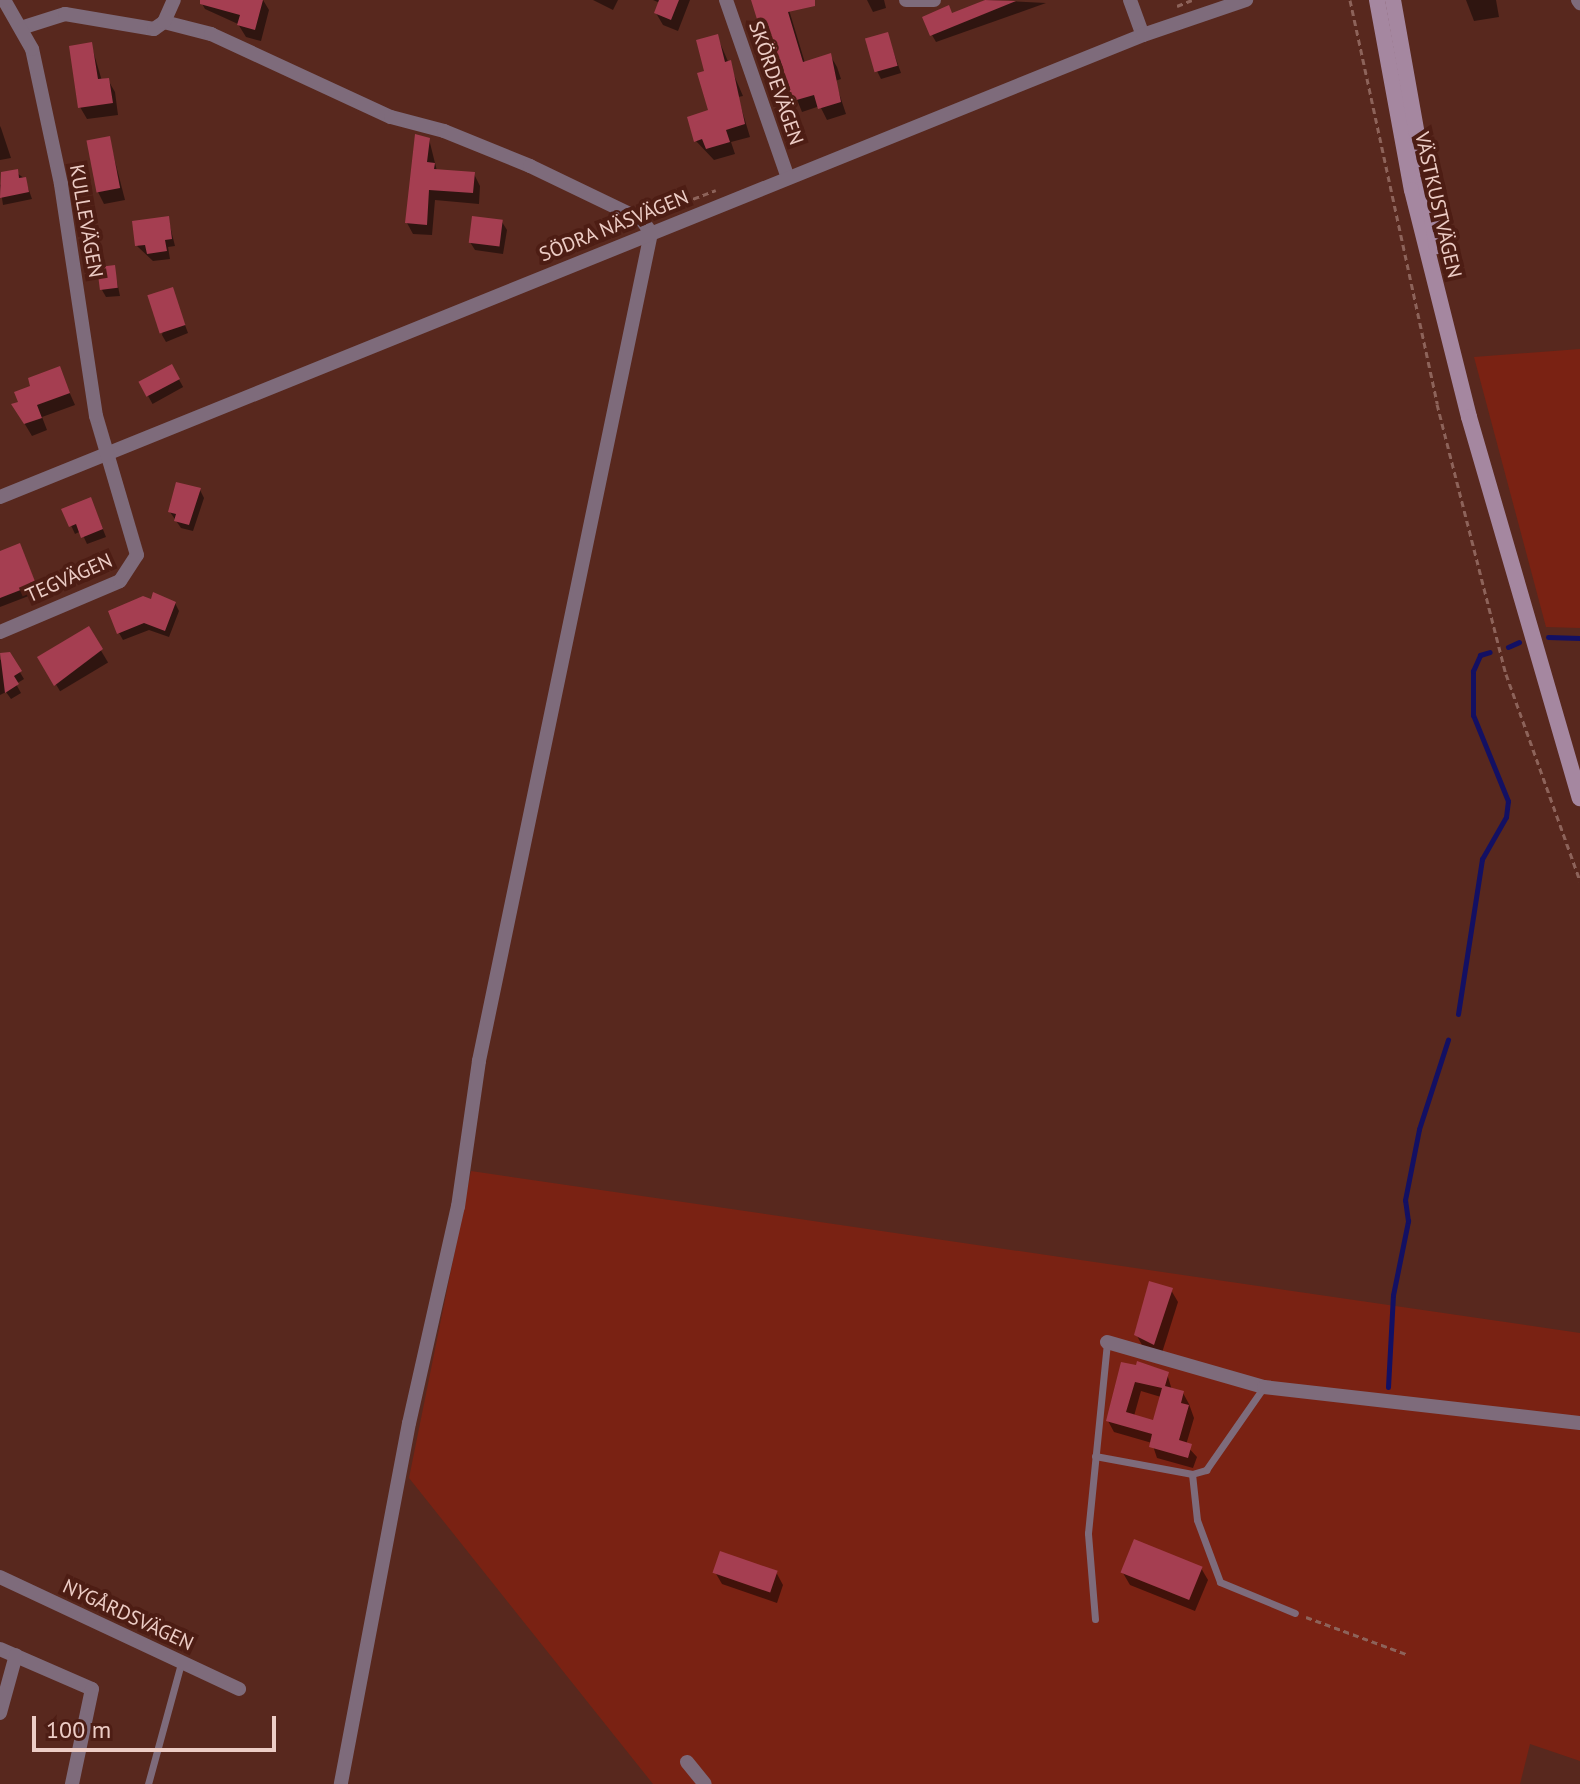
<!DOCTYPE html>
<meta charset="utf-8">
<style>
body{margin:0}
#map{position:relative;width:1580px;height:1784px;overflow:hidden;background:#58281e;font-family:"PT Sans",sans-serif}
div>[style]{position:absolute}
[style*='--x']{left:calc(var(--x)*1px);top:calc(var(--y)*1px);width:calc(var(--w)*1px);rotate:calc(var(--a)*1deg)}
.green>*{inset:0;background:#7a2213}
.shadow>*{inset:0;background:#0007;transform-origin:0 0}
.stream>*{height:5px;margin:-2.5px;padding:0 2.5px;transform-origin:2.5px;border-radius:2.5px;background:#131063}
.building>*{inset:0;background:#a53e51;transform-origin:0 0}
.path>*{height:3px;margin-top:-1.5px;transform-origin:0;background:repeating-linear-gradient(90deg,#8d635a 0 6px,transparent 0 10px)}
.lane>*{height:7px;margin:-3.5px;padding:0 3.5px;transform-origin:3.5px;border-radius:3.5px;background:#7e6b7b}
.street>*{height:14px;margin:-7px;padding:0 7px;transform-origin:7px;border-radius:7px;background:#7e6b7b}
.secondary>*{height:16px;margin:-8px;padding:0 8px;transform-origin:8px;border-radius:8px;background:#a587a0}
span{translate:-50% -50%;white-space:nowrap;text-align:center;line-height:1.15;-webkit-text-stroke:8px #4d1d14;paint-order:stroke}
.street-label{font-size:20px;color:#edcdc6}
.scale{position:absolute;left:32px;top:1716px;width:244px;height:36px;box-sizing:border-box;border:4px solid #edcdc6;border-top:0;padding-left:10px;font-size:24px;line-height:28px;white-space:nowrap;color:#edcdc6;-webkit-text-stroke:6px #4d1d14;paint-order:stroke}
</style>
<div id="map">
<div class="green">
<div style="clip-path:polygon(1580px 349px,1580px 628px,1546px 627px,1474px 357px)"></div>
<div style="clip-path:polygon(471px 1171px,1580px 1333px,1580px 1761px,1530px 1744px,1520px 1784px,653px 1784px,409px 1478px)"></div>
</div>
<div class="shadow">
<div style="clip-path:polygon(200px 0,263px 0,269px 10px,261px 41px,246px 37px,238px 24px,205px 9px)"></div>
<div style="clip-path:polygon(593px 0,618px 0,613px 10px)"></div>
<div style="clip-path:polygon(653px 0,690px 0,678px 31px,663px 25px,656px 13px,660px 3px)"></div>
<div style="clip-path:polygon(753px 0,786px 0,805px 63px,830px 55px,837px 67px,841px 79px,835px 81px,846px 114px,827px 120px,820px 106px,802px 112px,785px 70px,779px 72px,772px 61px)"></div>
<div style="clip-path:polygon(867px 0,884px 0,886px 8px,873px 12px)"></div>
<div style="clip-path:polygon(986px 0,1046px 3px,936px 42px,932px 35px,952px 15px)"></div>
<div style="clip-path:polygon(1466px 0,1496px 0,1499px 17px,1474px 21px)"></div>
<div style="clip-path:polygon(887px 34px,901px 73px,881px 79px,877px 71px)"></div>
<div style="clip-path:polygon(717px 36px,743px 96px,738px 97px,750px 137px,731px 142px,735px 154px,714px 160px,696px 141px,710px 111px)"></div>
<div style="clip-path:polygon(91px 44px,102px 81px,108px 80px,115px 92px,118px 115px,87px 119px,80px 107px)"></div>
<div style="clip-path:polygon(0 126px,1px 128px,11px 158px,0 160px)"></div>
<div style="clip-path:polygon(109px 138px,125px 200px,104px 204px,98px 192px)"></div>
<div style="clip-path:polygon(429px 139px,437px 171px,474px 174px,480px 186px,479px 204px,435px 200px,432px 235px,413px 234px,407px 223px)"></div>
<div style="clip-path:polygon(17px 173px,25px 179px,32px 199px,3px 205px,0 185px)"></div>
<div style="clip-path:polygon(168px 218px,175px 246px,168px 247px,170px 259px,153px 261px,137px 246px)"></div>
<div style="clip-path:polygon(502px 222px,507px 230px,503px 254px,475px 250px,470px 242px)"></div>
<div style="clip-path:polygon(114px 267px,120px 296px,106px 297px,102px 290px)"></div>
<div style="clip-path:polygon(172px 290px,188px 333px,166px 342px,162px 335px)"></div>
<div style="left:172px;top:367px;width:23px;height:35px;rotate:61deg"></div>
<div style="clip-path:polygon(59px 369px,75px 405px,42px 417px,47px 430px,32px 436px,20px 416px,20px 403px)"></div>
<div style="clip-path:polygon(200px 490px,204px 498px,193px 531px,181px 528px,170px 512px)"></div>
<div style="clip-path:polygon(94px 507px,106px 537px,87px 544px,81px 531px,75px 534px,64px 510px)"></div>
<div style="clip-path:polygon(0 553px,23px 553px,39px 592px,0 607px)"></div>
<div style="clip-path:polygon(175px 603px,179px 611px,169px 637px,149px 630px,123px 640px,119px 633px)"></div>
<div style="left:88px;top:629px;width:39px;height:56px;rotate:59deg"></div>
<div style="clip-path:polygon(9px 654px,24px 679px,16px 684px,21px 693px,11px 699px,6px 692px,0 695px,0 660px)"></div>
<div style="clip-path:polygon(1171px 1290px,1178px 1302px,1161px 1356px,1143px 1347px,1136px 1334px)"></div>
<div style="clip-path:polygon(evenodd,1137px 1368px,1167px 1374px,1172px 1390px,1183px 1393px,1189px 1404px,1194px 1418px,1186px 1445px,1197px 1457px,1193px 1468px,1157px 1458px,1152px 1443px,1114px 1432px,1108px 1421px,1137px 1368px,1141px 1391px,1161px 1397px,1154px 1422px,1134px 1416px,1141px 1391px)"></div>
<div style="clip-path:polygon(1201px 1568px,1208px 1580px,1195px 1611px,1130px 1585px,1123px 1573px)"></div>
<div style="clip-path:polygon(715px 1572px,776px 1572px,783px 1585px,777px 1603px,722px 1584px)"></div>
</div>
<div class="stream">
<div style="--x:1548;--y:637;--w:32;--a:2"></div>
<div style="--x:1508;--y:647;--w:12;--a:-24"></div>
<div style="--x:1458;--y:1014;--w:157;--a:-81.2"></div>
<div style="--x:1482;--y:859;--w:48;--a:-60.3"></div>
<div style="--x:1506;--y:817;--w:16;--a:-83"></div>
<div style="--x:1508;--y:801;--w:93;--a:-112.1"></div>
<div style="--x:1473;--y:715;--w:44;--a:-90"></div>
<div style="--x:1473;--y:671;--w:17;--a:-66"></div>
<div style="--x:1480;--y:655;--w:10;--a:-17"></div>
<div style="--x:1388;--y:1387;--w:92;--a:-86.9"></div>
<div style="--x:1393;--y:1295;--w:76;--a:-78.5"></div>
<div style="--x:1408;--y:1221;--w:21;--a:-98"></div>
<div style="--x:1405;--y:1200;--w:72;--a:-78.8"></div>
<div style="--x:1419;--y:1129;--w:94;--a:-72"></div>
</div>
<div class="building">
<div style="clip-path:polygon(200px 0,263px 0,255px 30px,237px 25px,240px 15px,200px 4px)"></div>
<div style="clip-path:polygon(659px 0,679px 0,671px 20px,654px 13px)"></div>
<div style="clip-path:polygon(751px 0,815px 0,815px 6px,788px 12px,803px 62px,831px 53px,841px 102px,818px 109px,814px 95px,793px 101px,780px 59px,770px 61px)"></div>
<div style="clip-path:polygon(985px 0,1016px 1px,930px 36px,922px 17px,949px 5px,952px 13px)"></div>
<div style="left:888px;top:32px;width:35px;height:24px;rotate:74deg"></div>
<div style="clip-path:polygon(718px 34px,725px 62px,731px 60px,745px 124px,726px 130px,730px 142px,706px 149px,702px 139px,694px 142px,687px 117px,708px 110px,697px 73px,704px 71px,696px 40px)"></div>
<div style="clip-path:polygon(92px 42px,98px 79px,109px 78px,113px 103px,78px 108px,69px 46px)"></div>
<div style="clip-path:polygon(415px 134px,430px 138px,427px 162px,435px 163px,434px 169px,475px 172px,473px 193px,429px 190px,427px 225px,405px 223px)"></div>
<div style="left:110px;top:136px;width:53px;height:24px;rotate:79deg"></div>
<div style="clip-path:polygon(18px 169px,19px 178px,26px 177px,29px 192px,0 198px,1px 172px)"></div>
<div style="clip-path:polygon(169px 216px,172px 239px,165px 240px,167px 251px,147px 254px,145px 245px,135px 246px,132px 221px)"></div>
<div style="left:472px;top:216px;width:31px;height:27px;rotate:7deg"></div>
<div style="left:115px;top:265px;width:23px;height:18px;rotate:83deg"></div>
<div style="left:173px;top:287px;width:40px;height:27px;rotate:72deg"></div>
<div style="left:172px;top:364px;width:17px;height:38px;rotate:62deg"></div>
<div style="clip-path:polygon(60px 366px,70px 393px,37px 405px,42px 418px,24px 424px,11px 404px,18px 402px,14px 392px,30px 386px,28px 378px)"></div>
<div style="clip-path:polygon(176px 482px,201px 488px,189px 525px,174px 521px,176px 514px,168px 512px)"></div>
<div style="clip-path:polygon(91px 497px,103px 529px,81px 538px,76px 524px,69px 527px,61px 509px)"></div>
<div style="clip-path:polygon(20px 543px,36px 584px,0 598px,0 551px)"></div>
<div style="clip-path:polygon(153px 592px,176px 602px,165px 631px,144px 623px,117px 634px,108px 611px,143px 596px,151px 599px)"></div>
<div style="clip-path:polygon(89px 626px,103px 649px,54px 686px,37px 657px)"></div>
<div style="clip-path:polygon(10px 652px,22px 671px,14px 676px,19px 684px,5px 693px,0 653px)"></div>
<div style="clip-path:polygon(1149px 1281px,1173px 1288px,1154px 1345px,1134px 1335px)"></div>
<div style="clip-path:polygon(evenodd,1137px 1361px,1169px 1372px,1165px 1386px,1184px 1391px,1181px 1403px,1189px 1405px,1179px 1440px,1192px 1444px,1188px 1458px,1149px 1447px,1152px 1434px,1106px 1421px,1121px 1362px,1136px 1365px,1137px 1361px,1135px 1382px,1162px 1388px,1153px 1420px,1126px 1412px,1135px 1382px)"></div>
<div style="left:1134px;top:1539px;width:74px;height:36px;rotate:22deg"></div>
<div style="left:720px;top:1551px;width:61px;height:23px;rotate:19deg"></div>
</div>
<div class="path">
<div style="--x:1350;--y:0;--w:413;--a:77.8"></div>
<div style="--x:1437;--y:404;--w:279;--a:75.7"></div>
<div style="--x:1506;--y:674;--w:220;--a:70.3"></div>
<div style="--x:1177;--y:6;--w:16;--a:-22"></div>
<div style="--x:656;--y:213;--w:64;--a:-21"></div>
<div style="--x:1306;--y:1617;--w:107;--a:20.3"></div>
</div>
<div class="lane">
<div style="--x:1095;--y:1456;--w:99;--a:10.5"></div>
<div style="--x:1192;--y:1474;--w:15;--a:-16"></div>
<div style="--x:1206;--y:1470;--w:100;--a:-55.2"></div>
<div style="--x:1192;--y:1474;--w:46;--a:83.8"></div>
<div style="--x:1197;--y:1520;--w:66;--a:69.6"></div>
<div style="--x:1220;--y:1582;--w:81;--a:22.5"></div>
<div style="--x:1095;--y:1619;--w:86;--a:-94.7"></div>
<div style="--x:1088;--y:1533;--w:192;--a:-84.3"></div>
<div style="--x:148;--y:1784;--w:125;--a:-74.7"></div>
</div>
<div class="street">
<div style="--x:726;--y:0;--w:188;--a:70.8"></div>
<div style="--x:906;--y:0;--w:28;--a:0"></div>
<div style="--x:1130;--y:0;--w:37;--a:70"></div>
<div style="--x:1578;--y:0;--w:4;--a:56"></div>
<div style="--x:164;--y:22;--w:49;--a:14.3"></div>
<div style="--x:211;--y:34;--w:198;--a:24.8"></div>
<div style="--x:391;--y:117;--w:55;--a:14.8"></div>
<div style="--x:444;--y:131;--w:93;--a:22.1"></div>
<div style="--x:530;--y:166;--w:124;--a:25.7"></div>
<div style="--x:642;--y:220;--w:16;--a:55"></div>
<div style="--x:651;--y:233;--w:846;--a:101.74"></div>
<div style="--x:479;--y:1061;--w:147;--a:98.2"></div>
<div style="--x:458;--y:1206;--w:222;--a:102.7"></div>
<div style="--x:409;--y:1423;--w:367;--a:100.7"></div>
<div style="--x:24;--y:27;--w:43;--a:-17.6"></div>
<div style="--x:65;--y:14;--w:90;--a:9.6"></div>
<div style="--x:154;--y:29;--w:12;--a:-35"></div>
<div style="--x:164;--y:22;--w:24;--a:-66"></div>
<div style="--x:0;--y:497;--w:1233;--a:-22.01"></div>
<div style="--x:1143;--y:35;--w:109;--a:-18.8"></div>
<div style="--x:0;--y:632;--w:130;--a:-23"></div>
<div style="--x:120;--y:581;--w:31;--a:-57"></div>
<div style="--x:137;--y:555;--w:145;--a:-106.4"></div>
<div style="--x:96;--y:416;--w:235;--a:-98.6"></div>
<div style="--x:61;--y:184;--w:138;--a:-102.1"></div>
<div style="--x:32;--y:49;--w:56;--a:-119.7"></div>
<div style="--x:1107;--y:1342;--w:163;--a:16"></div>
<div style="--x:1264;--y:1387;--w:318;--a:6.5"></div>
<div style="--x:0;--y:1577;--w:264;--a:25.1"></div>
<div style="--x:0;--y:1649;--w:100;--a:23.5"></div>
<div style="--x:92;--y:1689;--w:97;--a:101.9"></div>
<div style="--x:0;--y:1713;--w:60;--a:-74.6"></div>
<div style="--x:687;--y:1762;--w:28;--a:51"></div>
</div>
<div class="secondary">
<div style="--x:1377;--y:0;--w:193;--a:79.6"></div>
<div style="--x:1412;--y:190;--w:234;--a:75.9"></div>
<div style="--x:1469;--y:417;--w:397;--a:73.8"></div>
<div style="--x:1393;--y:0;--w:250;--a:79.9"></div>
</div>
<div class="street-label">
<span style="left:776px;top:83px;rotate:71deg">SKÖRDEVÄGEN</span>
<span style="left:1438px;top:205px;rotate:77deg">VÄSTKUSTVÄGEN</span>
<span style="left:86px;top:221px;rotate:80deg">KULLEVÄGEN</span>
<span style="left:614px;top:226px;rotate:-22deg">SÖDRA NÄSVÄGEN</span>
<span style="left:69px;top:578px;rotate:-24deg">TEGVÄGEN</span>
<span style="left:128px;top:1615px;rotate:25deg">NYGÅRDSVÄGEN</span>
</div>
<div class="scale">100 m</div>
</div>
